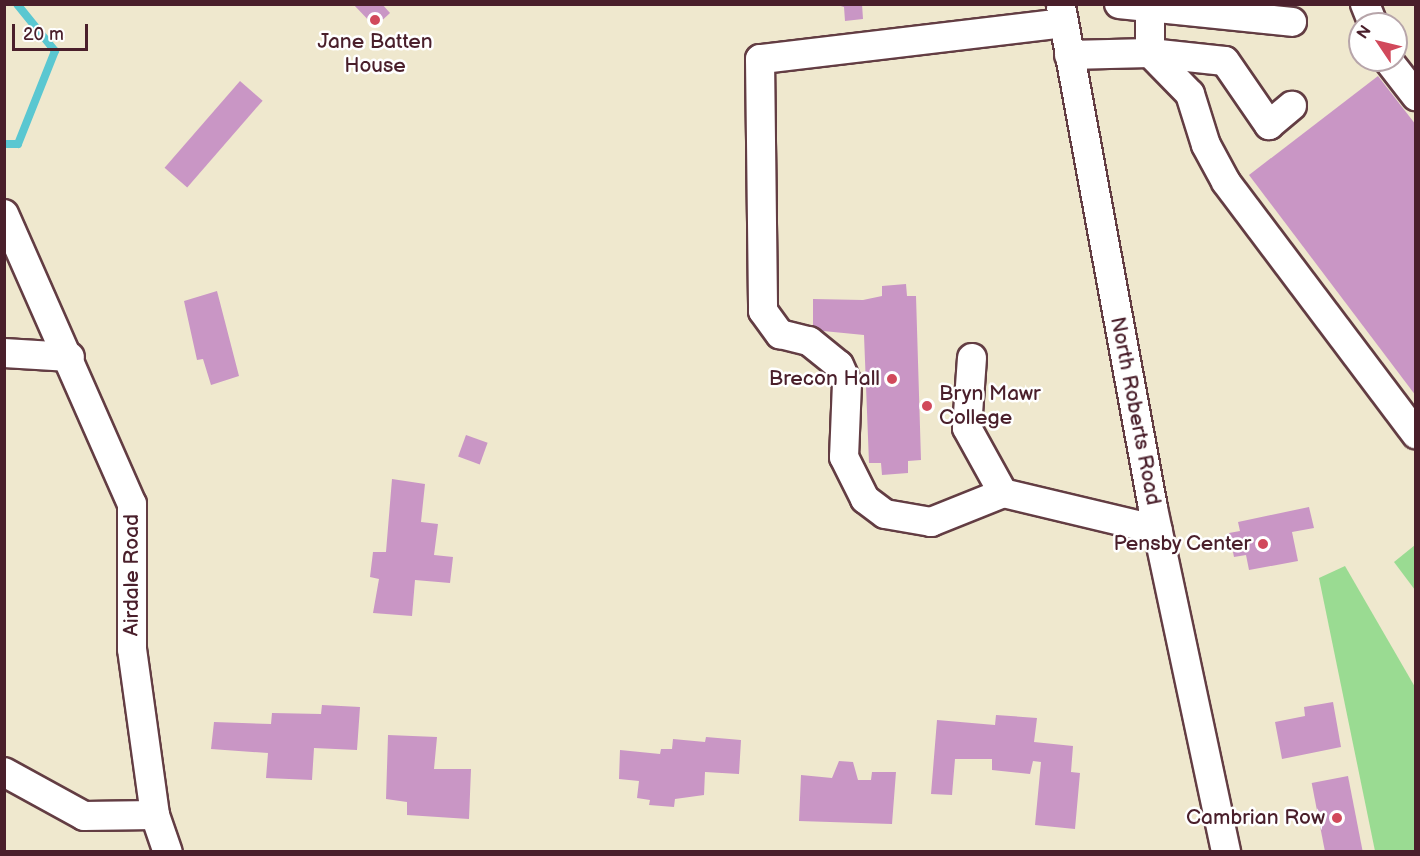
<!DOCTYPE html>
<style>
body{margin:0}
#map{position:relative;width:1420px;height:856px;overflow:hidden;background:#efe8ce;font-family:"Balsamiq Sans",sans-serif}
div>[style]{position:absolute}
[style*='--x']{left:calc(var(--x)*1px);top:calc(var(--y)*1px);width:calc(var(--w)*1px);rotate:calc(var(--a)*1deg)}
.green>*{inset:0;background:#9adb92}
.stream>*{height:8px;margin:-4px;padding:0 4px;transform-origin:4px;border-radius:4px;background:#5ac7d1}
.building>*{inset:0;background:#c996c5;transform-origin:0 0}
.roads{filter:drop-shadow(2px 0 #633d43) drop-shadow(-2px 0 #633d43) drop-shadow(0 2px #633d43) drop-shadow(0 -2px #633d43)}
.minor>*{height:28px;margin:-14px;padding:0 14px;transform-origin:14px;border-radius:14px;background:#fff}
.dots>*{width:16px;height:16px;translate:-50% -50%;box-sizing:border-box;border:3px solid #fff;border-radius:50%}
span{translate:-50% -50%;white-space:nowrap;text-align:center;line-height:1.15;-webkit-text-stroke:5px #fff;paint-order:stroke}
.poi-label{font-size:21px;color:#4a1f2b}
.right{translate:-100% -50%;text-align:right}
.left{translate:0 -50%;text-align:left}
.street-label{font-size:21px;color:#4a1f2b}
.frame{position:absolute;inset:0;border:6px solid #4a1f2b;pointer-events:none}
.north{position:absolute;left:1348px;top:12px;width:60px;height:60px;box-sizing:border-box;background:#fff;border:2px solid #b7a5aa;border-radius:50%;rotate:305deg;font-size:16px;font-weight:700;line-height:24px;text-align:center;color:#4a1f2b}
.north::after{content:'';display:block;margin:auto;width:21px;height:27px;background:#d1495b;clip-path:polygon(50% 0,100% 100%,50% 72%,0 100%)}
.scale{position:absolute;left:12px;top:24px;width:76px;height:27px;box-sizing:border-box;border:3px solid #4a1f2b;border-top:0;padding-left:8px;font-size:18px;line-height:21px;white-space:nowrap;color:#4a1f2b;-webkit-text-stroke:4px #fff;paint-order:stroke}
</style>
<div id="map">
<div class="green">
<div style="clip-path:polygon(1415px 545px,1415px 590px,1394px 562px)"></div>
<div style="clip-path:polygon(1345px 566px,1415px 687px,1415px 851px,1375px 851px,1319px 578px)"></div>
</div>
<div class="stream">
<div style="--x:4;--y:144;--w:14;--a:0"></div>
<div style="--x:18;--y:144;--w:100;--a:-68.3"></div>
<div style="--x:55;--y:51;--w:60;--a:-129"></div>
</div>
<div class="building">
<div style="clip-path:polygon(353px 4px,382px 4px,390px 13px,375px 27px)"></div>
<div style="clip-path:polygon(834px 4px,862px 4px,863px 19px,845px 21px,844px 7px)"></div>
<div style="clip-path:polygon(1378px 76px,1416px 125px,1416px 396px,1249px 175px)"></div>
<div style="left:240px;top:81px;width:30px;height:115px;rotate:41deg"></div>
<div style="clip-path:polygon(906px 284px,907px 296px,916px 296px,921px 460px,908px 461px,908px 473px,882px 475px,881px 463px,869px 463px,864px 335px,813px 330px,813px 299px,863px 300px,882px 296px,882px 286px)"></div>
<div style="clip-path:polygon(217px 291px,239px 376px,211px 385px,203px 359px,197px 360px,184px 301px)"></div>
<div style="left:466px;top:435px;width:23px;height:23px;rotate:20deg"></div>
<div style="clip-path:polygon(392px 479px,425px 484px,421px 522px,438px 524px,434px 555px,453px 557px,450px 583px,415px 580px,412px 616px,373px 613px,379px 579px,370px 577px,373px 552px,386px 552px)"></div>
<div style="clip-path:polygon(1309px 507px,1314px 528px,1292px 532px,1298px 561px,1249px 570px,1246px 555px,1234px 557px,1229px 533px,1240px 531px,1238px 522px)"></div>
<div style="clip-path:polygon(1333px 702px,1341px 747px,1282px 759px,1275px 722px,1305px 716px,1304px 707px)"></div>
<div style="clip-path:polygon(322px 705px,360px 707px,357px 750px,314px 748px,312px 780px,266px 778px,268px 753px,211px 749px,214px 722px,271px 724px,272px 713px,321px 714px)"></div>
<div style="clip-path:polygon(996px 715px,1037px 718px,1034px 742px,1073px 746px,1071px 772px,1080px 773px,1075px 829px,1035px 825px,1041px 762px,1033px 761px,1030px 774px,992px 770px,992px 759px,955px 759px,952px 795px,931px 794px,937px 720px,995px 725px)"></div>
<div style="clip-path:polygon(388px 735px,437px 737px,434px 769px,471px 769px,469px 819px,407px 815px,407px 802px,386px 799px)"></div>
<div style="clip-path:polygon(706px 737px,741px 740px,739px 774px,705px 772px,704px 795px,675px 799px,674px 807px,649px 805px,650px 800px,637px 798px,639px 781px,619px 779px,620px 750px,660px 754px,661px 749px,672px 749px,673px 739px,705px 742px)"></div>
<div style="clip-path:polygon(839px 761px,853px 762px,858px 780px,871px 780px,872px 772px,896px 772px,892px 824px,799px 821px,801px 775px,832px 778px)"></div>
<div style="left:1348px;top:776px;width:77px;height:37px;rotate:79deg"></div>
</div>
<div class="roads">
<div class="minor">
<div style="--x:1119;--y:4;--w:174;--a:5.9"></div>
<div style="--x:1150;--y:4;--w:49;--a:90"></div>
<div style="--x:1150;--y:53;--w:75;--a:6.1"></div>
<div style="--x:1225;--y:61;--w:78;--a:55.5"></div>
<div style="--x:1269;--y:125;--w:30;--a:-40"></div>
<div style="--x:1365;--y:4;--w:22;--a:68"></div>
<div style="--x:1061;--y:6;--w:510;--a:79.61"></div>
<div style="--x:1153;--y:508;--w:352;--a:78"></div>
<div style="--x:1064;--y:23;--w:306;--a:173.2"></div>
<div style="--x:760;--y:59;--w:252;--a:89.3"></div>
<div style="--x:763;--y:311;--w:29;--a:54"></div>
<div style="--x:780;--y:334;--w:30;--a:14"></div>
<div style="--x:809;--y:341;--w:38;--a:39"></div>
<div style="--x:839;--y:365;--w:20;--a:66"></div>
<div style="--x:847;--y:383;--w:74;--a:92.3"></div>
<div style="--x:844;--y:457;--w:47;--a:63.4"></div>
<div style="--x:865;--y:499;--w:25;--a:37"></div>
<div style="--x:885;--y:514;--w:47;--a:9.9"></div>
<div style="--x:931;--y:522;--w:78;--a:-21.9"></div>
<div style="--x:1003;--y:493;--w:159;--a:13.4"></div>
<div style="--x:1069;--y:55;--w:81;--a:-1.4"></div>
<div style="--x:1150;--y:53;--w:57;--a:45.7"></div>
<div style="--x:1190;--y:94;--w:53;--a:72.6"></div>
<div style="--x:1206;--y:145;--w:42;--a:61.6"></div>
<div style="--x:1226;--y:182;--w:316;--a:53"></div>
<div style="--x:1388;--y:60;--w:46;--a:52.1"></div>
<div style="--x:4;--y:214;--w:317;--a:66.2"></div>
<div style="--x:132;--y:504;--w:145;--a:90"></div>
<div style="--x:132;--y:649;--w:168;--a:82.1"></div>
<div style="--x:155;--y:815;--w:39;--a:71"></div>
<div style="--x:4;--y:353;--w:66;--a:3.5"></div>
<div style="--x:972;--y:358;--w:70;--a:94.1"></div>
<div style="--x:967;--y:428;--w:74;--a:61"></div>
<div style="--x:4;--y:772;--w:91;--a:28.8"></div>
<div style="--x:84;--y:816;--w:71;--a:-0.8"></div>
</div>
</div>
<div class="dots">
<div style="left:375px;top:20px;background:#d1495b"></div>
<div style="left:892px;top:379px;background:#d1495b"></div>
<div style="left:927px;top:406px;background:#d1495b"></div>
<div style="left:1263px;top:544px;background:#d1495b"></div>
<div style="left:1337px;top:818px;background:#d1495b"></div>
</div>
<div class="poi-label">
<span style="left:375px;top:54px">Jane Batten<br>House</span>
<span class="right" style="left:880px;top:379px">Brecon Hall</span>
<span class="left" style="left:939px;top:406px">Bryn Mawr<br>College</span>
<span class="right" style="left:1251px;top:544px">Pensby Center</span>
<span class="right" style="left:1325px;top:818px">Cambrian Row</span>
</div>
<div class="street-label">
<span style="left:1135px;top:411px;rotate:79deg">North Roberts Road</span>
<span style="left:132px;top:575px;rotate:-90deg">Airdale Road</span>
</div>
<div class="frame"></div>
<div class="north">N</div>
<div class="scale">20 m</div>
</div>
